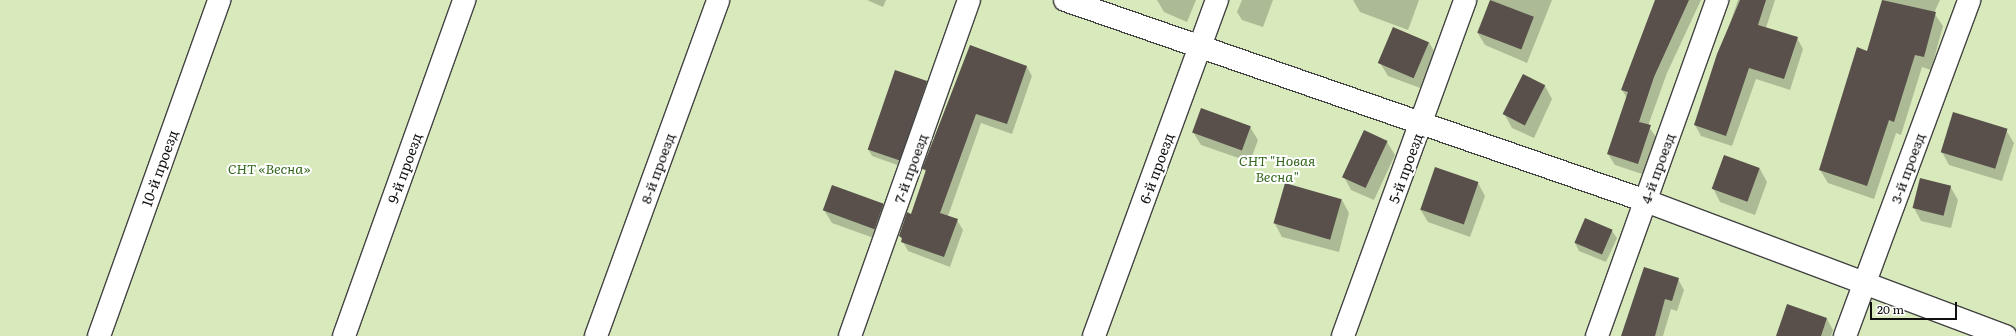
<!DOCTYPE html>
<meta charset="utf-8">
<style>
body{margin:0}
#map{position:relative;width:2016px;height:336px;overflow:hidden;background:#fffbf3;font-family:Literata,serif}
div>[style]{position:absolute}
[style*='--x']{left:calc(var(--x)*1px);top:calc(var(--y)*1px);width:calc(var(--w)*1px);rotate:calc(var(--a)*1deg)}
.green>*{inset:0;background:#d8eabb;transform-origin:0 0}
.shadow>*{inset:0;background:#0003}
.building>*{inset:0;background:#59504c;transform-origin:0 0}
.roads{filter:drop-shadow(1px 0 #434343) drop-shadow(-1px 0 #434343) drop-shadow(0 1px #434343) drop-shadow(0 -1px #434343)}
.minor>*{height:22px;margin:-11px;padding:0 11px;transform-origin:11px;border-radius:11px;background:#fff}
span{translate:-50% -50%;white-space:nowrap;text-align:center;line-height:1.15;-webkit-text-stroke:4px #fff;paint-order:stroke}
.park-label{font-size:14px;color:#35691f;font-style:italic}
.street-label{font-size:14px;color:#101010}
.scale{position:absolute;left:1870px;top:302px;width:87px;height:18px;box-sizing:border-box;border:2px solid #101010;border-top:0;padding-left:5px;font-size:12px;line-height:14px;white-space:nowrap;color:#101010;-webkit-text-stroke:3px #fff;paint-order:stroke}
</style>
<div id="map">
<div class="green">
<div style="left:0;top:0;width:2016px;height:336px"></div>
</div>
<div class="shadow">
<div style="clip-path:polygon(867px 0,886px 0,883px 7px)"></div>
<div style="clip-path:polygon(1157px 0,1196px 0,1187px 22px,1164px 12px)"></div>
<div style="clip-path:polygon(1242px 0,1273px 0,1263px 27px,1242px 20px,1237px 12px)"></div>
<div style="clip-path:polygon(1353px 0,1419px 0,1408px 30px,1360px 12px)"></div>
<div style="clip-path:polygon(1491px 0,1552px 0,1527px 63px,1485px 45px,1477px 32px)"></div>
<div style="clip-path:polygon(1656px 0,1701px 0,1667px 73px,1648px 126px,1657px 138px,1645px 175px,1615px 165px,1608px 154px,1627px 98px,1622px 90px)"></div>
<div style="clip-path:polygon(1738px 0,1775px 0,1766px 28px,1797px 38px,1803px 49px,1790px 90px,1756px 79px,1732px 146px,1701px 136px,1695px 125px)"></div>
<div style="clip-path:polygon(1883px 0,1940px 0,1934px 13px,1943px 26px,1931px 70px,1922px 67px,1901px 135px,1896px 133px,1874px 199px,1828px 183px,1820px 170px,1868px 52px)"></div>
<div style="clip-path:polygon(1429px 42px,1436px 55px,1423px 89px,1388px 76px,1380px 63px)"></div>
<div style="clip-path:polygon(971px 47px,1027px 67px,1032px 76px,1012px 134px,981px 123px,948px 216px,957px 220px,963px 230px,950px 267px,908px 251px,900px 236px,911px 215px,926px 173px,924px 169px)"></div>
<div style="clip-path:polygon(1523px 75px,1545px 86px,1552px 99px,1534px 138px,1512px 128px,1505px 115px)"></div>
<div style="clip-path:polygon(926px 82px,931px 89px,903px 167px,872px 156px,868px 149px)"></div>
<div style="clip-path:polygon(1250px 127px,1258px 140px,1250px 162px,1201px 145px,1193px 132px)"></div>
<div style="clip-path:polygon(2006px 130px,2014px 143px,2002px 181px,1949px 165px,1942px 152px)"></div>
<div style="clip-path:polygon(1387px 142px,1395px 155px,1374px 200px,1351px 190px,1344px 177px)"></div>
<div style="clip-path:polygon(1725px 156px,1760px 169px,1767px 182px,1755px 215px,1720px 202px,1713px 188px)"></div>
<div style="clip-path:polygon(1921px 180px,1950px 186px,1958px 200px,1951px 228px,1921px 221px,1914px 208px)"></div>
<div style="clip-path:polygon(1478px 183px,1485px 196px,1470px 237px,1428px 222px,1420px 209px)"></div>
<div style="clip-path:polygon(1342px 200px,1349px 213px,1339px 252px,1282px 237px,1275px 224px)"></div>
<div style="clip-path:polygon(883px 205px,890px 218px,882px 241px,832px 223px,824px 210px)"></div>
<div style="clip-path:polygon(1612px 231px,1617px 238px,1606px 262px,1579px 251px,1575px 243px)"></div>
<div style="clip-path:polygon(1678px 279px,1684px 290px,1677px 311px,1671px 309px,1663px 336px,1621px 336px)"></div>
<div style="clip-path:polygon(1827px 319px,1833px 330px,1831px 336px,1778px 336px)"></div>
</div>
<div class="building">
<div style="left:1490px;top:0;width:47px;height:35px;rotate:21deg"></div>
<div style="clip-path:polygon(1655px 0,1689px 0,1654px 77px,1639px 122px,1651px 125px,1638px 164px,1607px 154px,1628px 92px,1621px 90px)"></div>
<div style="clip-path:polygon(1740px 0,1766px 0,1758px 25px,1798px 37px,1784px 79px,1749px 68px,1726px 136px,1694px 125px,1717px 54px)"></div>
<div style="clip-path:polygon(1882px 0,1936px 12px,1924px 57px,1915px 55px,1894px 122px,1889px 120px,1867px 186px,1819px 170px,1857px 47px,1867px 51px)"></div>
<div style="left:1393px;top:27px;width:39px;height:39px;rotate:23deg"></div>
<div style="clip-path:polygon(970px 45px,1027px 66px,1007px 124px,976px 114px,940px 213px,958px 219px,944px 257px,901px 242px,902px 238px,899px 236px,907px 212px,911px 214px,926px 170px,922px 169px)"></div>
<div style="left:895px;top:70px;width:34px;height:84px;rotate:19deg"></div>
<div style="left:1523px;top:74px;width:25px;height:45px;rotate:27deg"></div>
<div style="left:1201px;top:108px;width:53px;height:26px;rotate:20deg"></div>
<div style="left:1953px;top:112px;width:57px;height:42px;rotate:17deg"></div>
<div style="left:1364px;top:130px;width:26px;height:52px;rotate:25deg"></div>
<div style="left:1724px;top:155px;width:38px;height:36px;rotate:20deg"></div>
<div style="left:1435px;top:167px;width:46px;height:45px;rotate:19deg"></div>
<div style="left:1920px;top:178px;width:32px;height:31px;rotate:14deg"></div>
<div style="left:1285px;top:183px;width:59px;height:42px;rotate:16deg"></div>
<div style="left:832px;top:185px;width:55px;height:27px;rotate:20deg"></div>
<div style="left:1585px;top:218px;width:30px;height:27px;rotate:23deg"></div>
<div style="clip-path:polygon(1644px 267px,1679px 278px,1672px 301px,1665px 299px,1655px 336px,1621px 336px)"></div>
<div style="clip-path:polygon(1787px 304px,1827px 318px,1821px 336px,1776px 336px)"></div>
</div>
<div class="roads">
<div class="minor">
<div style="--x:1065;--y:0;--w:615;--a:19.08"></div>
<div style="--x:1646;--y:201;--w:384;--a:20.6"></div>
<div style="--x:99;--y:336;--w:357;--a:-70.3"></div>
<div style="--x:344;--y:336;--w:357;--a:-70.3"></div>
<div style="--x:596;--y:336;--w:357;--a:-70"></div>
<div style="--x:850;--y:336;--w:356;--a:-70.5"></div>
<div style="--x:1094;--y:336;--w:358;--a:-69.9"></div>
<div style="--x:1343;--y:336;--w:357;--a:-70"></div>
<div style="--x:1597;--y:336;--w:357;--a:-70.3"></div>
<div style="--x:1845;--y:336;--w:358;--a:-69.7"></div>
</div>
</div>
<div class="park-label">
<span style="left:1277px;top:168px">СНТ "Новая<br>Весна"</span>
<span style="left:269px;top:168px">СНТ «Весна»</span>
</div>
<div class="street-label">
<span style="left:159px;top:168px;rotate:-70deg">10-й проезд</span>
<span style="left:404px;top:168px;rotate:-70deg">9-й проезд</span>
<span style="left:657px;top:168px;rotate:-70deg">8-й проезд</span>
<span style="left:910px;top:168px;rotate:-70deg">7-й проезд</span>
<span style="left:1156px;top:168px;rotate:-70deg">6-й проезд</span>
<span style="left:1405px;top:168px;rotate:-70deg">5-й проезд</span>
<span style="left:1657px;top:168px;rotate:-70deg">4-й проезд</span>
<span style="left:1907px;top:168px;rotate:-70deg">3-й проезд</span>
</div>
<div class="scale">20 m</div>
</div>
